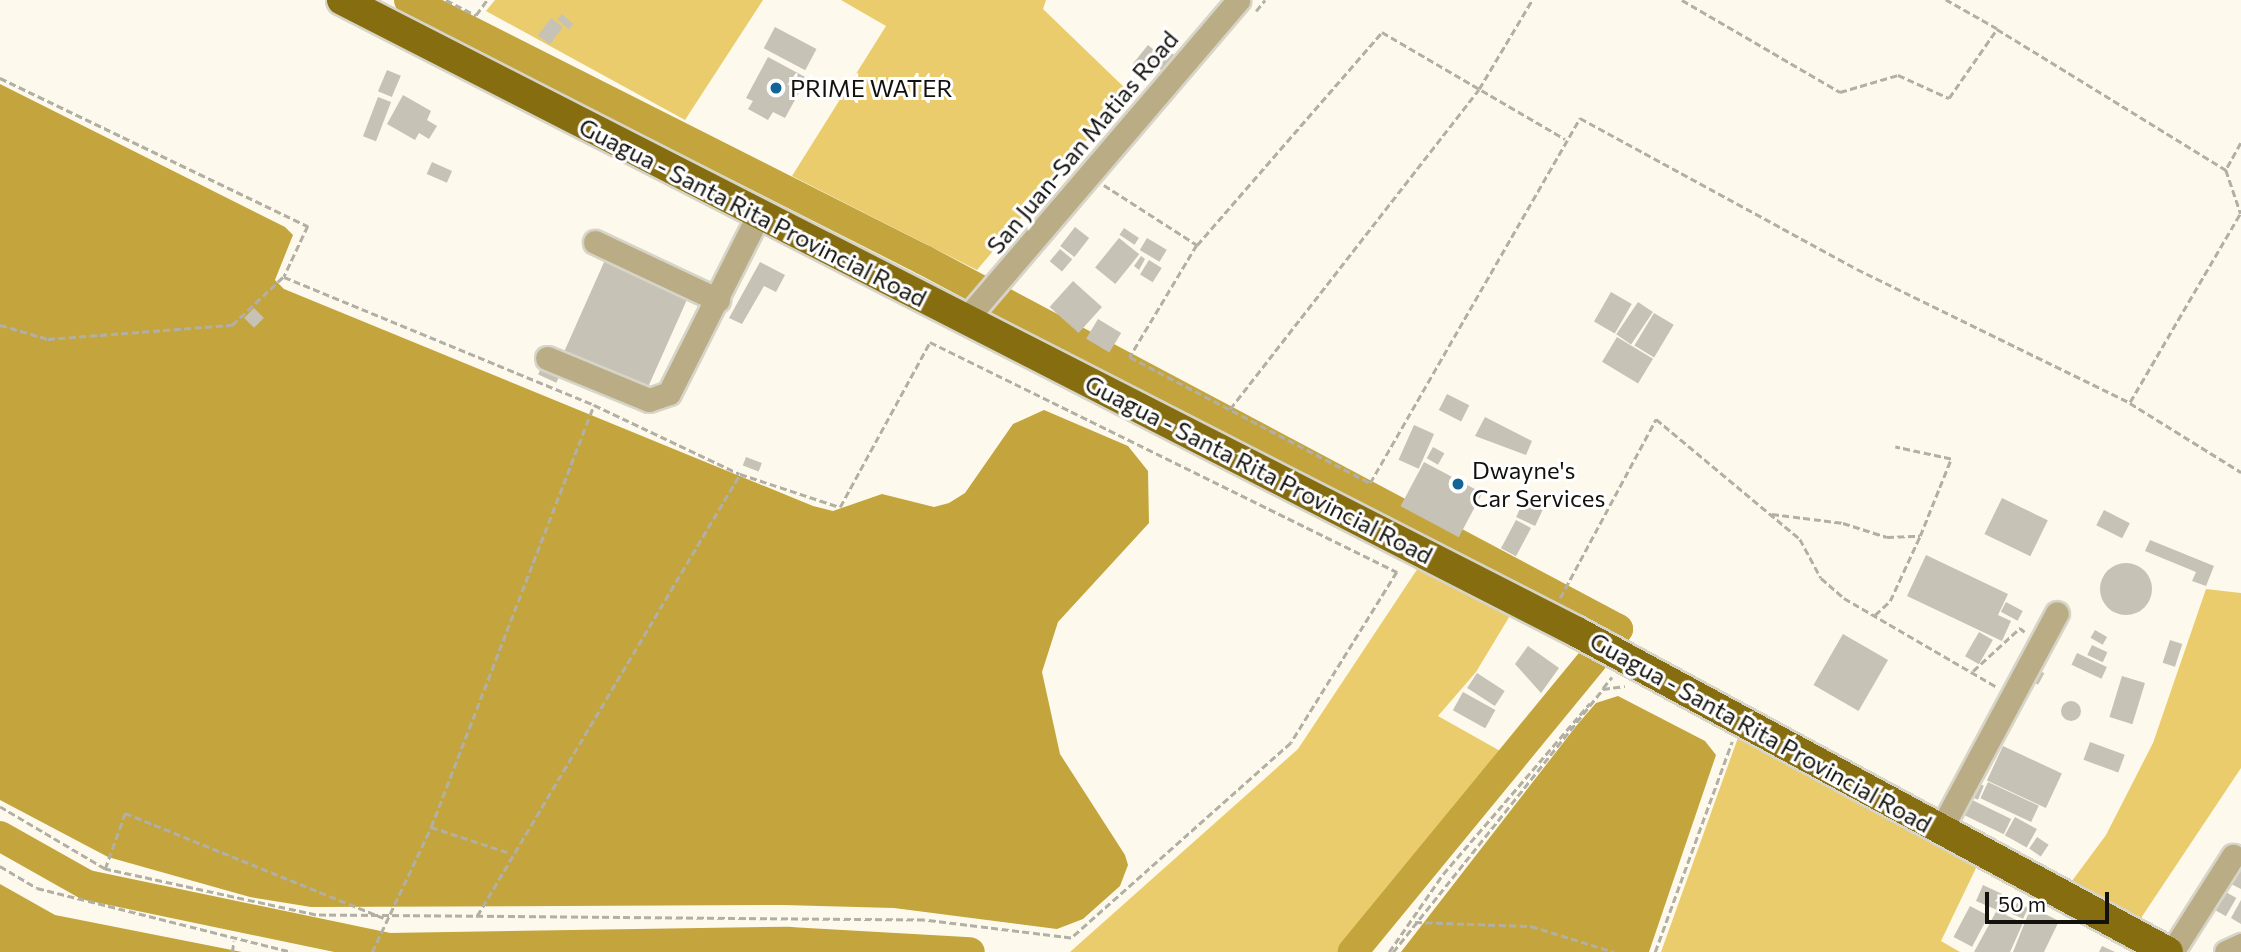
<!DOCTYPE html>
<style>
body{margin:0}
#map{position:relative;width:2241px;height:952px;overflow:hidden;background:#fdf9ec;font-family:Commissioner,sans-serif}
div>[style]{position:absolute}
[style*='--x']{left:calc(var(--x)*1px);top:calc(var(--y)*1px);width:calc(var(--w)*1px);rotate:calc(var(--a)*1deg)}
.green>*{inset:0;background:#ebcc6c}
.water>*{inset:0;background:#c3a43d}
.river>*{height:30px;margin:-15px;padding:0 15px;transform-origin:15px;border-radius:15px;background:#c3a43d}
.building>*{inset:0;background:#c6c2b5;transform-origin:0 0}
.round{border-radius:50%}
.path>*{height:2.5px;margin-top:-1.25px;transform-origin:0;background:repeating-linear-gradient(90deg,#b2afa5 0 7px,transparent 0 10.5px)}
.roads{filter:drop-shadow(2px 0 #d7d4c8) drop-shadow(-2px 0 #d7d4c8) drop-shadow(0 2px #d7d4c8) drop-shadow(0 -2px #d7d4c8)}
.minor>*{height:23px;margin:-11.5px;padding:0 11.5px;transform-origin:11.5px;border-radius:11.5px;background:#baad85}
.major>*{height:30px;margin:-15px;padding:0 15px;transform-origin:15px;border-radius:15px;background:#866d10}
.dots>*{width:19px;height:19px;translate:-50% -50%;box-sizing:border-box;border:4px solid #fff;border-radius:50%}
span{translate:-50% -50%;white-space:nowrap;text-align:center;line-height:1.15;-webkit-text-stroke:6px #fff;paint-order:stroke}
.poi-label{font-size:24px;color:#12110d}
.left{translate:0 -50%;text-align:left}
.street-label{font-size:24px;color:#12110d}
.scale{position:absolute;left:1985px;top:892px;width:124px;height:32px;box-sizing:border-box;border:4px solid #12110d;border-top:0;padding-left:9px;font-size:21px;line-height:24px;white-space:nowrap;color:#12110d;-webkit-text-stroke:5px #fff;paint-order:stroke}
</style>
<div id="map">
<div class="green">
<div style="clip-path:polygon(495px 0,763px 0,685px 120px,486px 11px)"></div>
<div style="clip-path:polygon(841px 0,1046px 0,1043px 9px,1128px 91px,977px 270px,792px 176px,886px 26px)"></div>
<div style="clip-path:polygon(1420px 565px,1514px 609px,1476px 672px,1438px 716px,1502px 752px,1348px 952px,1070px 952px,1298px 749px)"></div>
<div style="clip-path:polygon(2206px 589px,2241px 593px,2241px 768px,2137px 924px,2069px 885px,2106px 835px,2153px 743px)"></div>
<div style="clip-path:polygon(1740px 732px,1977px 866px,1941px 941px,1960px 952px,1661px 952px)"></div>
</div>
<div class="water">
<div style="clip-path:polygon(0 84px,285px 227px,293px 235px,275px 280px,284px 289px,813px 506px,833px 511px,882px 494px,934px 507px,949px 503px,965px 493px,1013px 424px,1044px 410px,1128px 446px,1148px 471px,1149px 523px,1058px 622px,1042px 672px,1060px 754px,1125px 855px,1128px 865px,1120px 886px,1083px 919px,1057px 929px,894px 908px,783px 905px,311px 907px,250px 897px,108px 857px,0 800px)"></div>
<div style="clip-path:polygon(1618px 696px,1705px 741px,1716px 755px,1649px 952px,1401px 952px,1577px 725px,1596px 703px)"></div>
<div style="clip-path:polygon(0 884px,55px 915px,242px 952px,0 952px)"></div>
</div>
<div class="river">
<div style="--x:409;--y:0;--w:577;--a:26.79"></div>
<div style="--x:924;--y:260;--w:786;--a:28"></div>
<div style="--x:1618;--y:629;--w:418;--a:129.4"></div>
<div style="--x:0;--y:836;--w:100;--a:29.4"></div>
<div style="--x:87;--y:885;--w:308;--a:11.8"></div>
<div style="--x:388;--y:948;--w:401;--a:-0.9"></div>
<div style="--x:789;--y:942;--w:181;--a:3.2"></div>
</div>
<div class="building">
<div style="left:562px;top:14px;width:15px;height:7px;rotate:42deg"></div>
<div style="left:551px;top:18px;width:15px;height:22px;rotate:37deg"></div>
<div style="left:775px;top:27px;width:47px;height:24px;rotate:28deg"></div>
<div style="clip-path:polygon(1148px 45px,1164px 58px,1169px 51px,1177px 57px,1165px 73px,1156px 66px,1147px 78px,1131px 66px)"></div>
<div style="clip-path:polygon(768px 57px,807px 78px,785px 118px,773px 112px,768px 120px,748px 109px,753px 101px,746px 98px)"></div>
<div style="left:387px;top:70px;width:15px;height:23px;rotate:23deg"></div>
<div style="clip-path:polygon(403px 95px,431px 111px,427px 120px,437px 126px,429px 139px,419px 133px,415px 140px,387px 124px)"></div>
<div style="left:378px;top:97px;width:14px;height:42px;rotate:21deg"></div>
<div style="left:432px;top:162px;width:22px;height:13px;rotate:24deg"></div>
<div style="left:1075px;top:227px;width:18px;height:24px;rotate:38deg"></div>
<div style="left:1124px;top:228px;width:18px;height:8px;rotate:34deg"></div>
<div style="left:1119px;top:238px;width:26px;height:38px;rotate:39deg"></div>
<div style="left:1147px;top:238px;width:23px;height:14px;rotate:31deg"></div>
<div style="left:1060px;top:249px;width:16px;height:16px;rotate:40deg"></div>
<div style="clip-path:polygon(1141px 256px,1145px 259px,1139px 270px,1134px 266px)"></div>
<div style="left:605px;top:260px;width:91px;height:104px;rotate:24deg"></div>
<div style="left:1149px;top:260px;width:15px;height:17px;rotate:32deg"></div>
<div style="clip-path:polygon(760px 262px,785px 275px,776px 292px,764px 286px,742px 324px,729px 318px)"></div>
<div style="left:1073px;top:281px;width:39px;height:35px;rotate:42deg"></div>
<div style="left:1611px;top:292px;width:24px;height:34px;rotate:30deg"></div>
<div style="left:1638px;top:302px;width:18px;height:39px;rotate:34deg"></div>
<div style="left:254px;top:308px;width:14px;height:14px;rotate:45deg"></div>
<div style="left:1654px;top:313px;width:23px;height:38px;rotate:31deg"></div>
<div style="left:1098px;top:319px;width:27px;height:23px;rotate:31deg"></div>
<div style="left:1617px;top:337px;width:42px;height:29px;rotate:31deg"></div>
<div style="left:545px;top:359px;width:20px;height:17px;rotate:24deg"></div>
<div style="left:1447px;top:394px;width:25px;height:18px;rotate:27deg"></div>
<div style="clip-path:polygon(1485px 417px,1532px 441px,1526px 455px,1475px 436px)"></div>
<div style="left:1414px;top:425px;width:22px;height:38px;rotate:24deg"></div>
<div style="left:1433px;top:447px;width:13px;height:13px;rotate:29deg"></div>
<div style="left:746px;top:457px;width:17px;height:9px;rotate:21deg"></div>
<div style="left:1424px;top:462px;width:66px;height:50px;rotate:28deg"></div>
<div style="left:1525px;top:498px;width:21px;height:21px;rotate:25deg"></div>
<div style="left:2002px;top:498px;width:51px;height:40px;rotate:26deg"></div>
<div style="left:2104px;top:510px;width:29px;height:17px;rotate:27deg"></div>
<div style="left:1516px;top:520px;width:17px;height:32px;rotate:28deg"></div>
<div style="clip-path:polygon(2150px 540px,2214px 566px,2206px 586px,2192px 581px,2196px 572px,2145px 551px)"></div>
<div style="clip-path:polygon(1926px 555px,2008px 594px,1998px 615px,2011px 621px,2002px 641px,1907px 596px)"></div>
<div class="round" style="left:2100px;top:563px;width:52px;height:52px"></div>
<div style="left:2006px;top:602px;width:19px;height:11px;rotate:28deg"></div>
<div style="left:2095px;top:630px;width:14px;height:9px;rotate:30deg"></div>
<div style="left:1979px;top:632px;width:16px;height:28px;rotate:30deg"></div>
<div style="left:1843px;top:634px;width:52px;height:59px;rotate:30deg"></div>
<div style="left:2170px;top:640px;width:13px;height:24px;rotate:18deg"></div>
<div style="left:2092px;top:645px;width:17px;height:11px;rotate:25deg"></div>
<div style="clip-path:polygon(1528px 646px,1559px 668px,1541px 693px,1515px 664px)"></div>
<div style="left:2077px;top:653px;width:33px;height:13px;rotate:25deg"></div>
<div style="left:2033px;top:667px;width:13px;height:13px;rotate:29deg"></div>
<div style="left:1477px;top:673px;width:33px;height:18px;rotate:33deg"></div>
<div style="left:2122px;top:676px;width:24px;height:43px;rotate:17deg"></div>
<div style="left:1463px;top:692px;width:37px;height:21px;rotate:29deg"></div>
<div class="round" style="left:2061px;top:701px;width:20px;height:20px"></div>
<div style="left:2090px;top:742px;width:37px;height:19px;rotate:20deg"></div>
<div style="left:2003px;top:746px;width:65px;height:38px;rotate:25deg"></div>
<div style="left:1970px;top:780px;width:15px;height:15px;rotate:23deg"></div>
<div style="left:1988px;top:782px;width:56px;height:18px;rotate:25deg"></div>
<div style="left:1968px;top:798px;width:48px;height:17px;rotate:26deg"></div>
<div style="left:2015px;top:817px;width:25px;height:21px;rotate:29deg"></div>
<div style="left:2037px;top:837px;width:14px;height:14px;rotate:34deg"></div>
<div style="clip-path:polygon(2236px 865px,2241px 868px,2241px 889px,2227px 882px)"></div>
<div style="clip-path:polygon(1983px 885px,2013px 899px,2006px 915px,2023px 923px,2010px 952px,1974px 952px,1997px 910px,1976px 901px)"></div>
<div style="left:2219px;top:888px;width:20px;height:21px;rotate:30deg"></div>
<div style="clip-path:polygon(2241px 900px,2241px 924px,2231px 918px)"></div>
<div style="left:2017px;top:903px;width:12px;height:12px;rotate:24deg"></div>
<div style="left:1970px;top:906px;width:21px;height:35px;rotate:28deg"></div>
<div style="clip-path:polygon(2031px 907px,2059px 921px,2044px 952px,2013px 952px)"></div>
<div style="clip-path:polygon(2102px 946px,2115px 952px,2099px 952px)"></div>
</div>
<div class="path">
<div style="--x:446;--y:0;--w:34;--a:27"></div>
<div style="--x:476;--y:15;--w:19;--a:-54"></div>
<div style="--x:1682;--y:0;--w:183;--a:30.2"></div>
<div style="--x:1840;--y:92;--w:60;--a:-16.3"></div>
<div style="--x:1898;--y:75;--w:56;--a:24.3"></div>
<div style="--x:1949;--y:98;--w:84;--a:-55.2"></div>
<div style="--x:1997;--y:29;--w:59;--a:-150.4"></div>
<div style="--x:1256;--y:11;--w:14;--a:-51"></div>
<div style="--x:1997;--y:29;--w:269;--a:31.6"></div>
<div style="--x:0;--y:78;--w:342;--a:25.7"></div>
<div style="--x:308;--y:226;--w:56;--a:115.2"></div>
<div style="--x:284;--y:277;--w:335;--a:22.4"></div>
<div style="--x:594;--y:405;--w:161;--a:25.3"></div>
<div style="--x:740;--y:474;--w:105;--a:18.3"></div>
<div style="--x:840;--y:507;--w:188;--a:-61.4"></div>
<div style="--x:930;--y:342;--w:521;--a:26.22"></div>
<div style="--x:1397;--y:572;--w:201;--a:121.8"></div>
<div style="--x:1291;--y:743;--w:294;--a:138.4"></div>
<div style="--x:1071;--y:938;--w:148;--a:-173"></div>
<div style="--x:924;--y:920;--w:608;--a:-179.53"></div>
<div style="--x:316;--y:915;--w:216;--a:-167.7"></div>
<div style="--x:105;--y:869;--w:122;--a:-149.4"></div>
<div style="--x:2241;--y:143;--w:31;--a:119"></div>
<div style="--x:2226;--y:170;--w:46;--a:71.2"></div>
<div style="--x:1104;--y:185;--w:111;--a:32.8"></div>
<div style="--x:1197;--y:245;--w:131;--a:120.9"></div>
<div style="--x:1130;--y:357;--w:271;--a:27.7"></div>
<div style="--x:1370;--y:483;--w:421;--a:-60.1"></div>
<div style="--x:1580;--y:118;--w:315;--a:28.6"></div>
<div style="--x:1857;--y:269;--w:304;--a:26.1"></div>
<div style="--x:2130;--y:403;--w:131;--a:31.9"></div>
<div style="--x:1197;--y:245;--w:282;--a:-49"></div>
<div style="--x:1382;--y:32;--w:212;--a:30.3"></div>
<div style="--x:0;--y:325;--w:50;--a:16.3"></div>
<div style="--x:48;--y:339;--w:185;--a:-4.4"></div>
<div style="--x:232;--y:325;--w:70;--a:-43.3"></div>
<div style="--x:2130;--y:402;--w:218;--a:-59.7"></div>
<div style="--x:1230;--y:409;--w:405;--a:-52.1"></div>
<div style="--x:1479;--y:89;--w:104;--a:-59.2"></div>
<div style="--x:1772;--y:514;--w:72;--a:7.2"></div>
<div style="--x:1843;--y:523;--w:46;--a:17.7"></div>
<div style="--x:1887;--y:537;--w:33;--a:-2"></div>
<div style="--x:1920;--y:536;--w:83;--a:-68.1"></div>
<div style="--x:1951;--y:459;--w:57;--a:-167.9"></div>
<div style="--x:1560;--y:598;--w:203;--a:-61.8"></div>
<div style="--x:1656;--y:419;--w:187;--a:39.8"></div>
<div style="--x:1800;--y:539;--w:44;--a:61.7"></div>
<div style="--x:1821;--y:578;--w:30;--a:41"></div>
<div style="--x:1844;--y:598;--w:177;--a:30.2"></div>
<div style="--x:1875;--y:615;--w:21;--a:-43"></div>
<div style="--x:1890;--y:601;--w:72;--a:-65.2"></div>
<div style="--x:1973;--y:671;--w:64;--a:-42.5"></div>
<div style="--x:2020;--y:628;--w:6;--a:39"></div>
<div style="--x:1603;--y:688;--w:14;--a:-51"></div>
<div style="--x:431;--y:827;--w:83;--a:18.2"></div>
<div style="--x:0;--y:866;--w:43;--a:30.7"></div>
<div style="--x:37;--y:888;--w:263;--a:14.1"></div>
<div style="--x:105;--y:869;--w:59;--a:-70.3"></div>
<div style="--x:125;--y:813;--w:279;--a:22.1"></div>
<div style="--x:477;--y:916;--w:514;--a:-59.25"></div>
<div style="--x:1415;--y:922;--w:116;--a:2"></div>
<div style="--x:1531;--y:926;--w:87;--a:17.4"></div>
<div style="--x:232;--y:952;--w:11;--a:-80"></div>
<div style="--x:372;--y:952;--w:138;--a:-64.7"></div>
<div style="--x:431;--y:827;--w:452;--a:-68.9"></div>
<div style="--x:1389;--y:952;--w:95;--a:-55.3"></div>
<div style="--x:1443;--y:874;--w:225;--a:-49.3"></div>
<div style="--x:1393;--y:952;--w:337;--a:-51.4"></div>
<div style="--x:1603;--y:689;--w:22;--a:-8"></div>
<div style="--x:1655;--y:952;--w:224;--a:-69.9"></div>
</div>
<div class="roads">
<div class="minor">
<div style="--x:595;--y:242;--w:136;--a:25.2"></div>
<div style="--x:966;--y:319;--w:419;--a:-49.5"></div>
<div style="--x:547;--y:358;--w:110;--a:22.4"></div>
<div style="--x:649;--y:400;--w:21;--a:-19"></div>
<div style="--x:669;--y:393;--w:198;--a:-63.3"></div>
<div style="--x:1940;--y:831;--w:247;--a:-61.8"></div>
<div style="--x:2172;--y:952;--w:114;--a:-57.6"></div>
<div style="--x:2226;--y:952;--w:17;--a:-25"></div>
</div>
<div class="major">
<div style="--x:342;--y:0;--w:1387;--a:27.1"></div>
<div style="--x:1577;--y:632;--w:672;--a:28.43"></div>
</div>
</div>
<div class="dots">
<div style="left:776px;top:88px;background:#126596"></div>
<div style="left:1458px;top:484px;background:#126596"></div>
</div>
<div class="poi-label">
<span class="left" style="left:790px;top:88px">PRIME WATER</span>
<span class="left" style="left:1472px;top:484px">Dwayne's<br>Car Services</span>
</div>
<div class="street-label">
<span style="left:1082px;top:142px;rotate:-50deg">San Juan-San Matias Road</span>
<span style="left:753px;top:212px;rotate:27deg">Guagua - Santa Rita Provincial Road</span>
<span style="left:1259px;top:469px;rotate:27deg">Guagua - Santa Rita Provincial Road</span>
<span style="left:1761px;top:732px;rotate:29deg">Guagua - Santa Rita Provincial Road</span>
</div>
<div class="scale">50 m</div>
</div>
